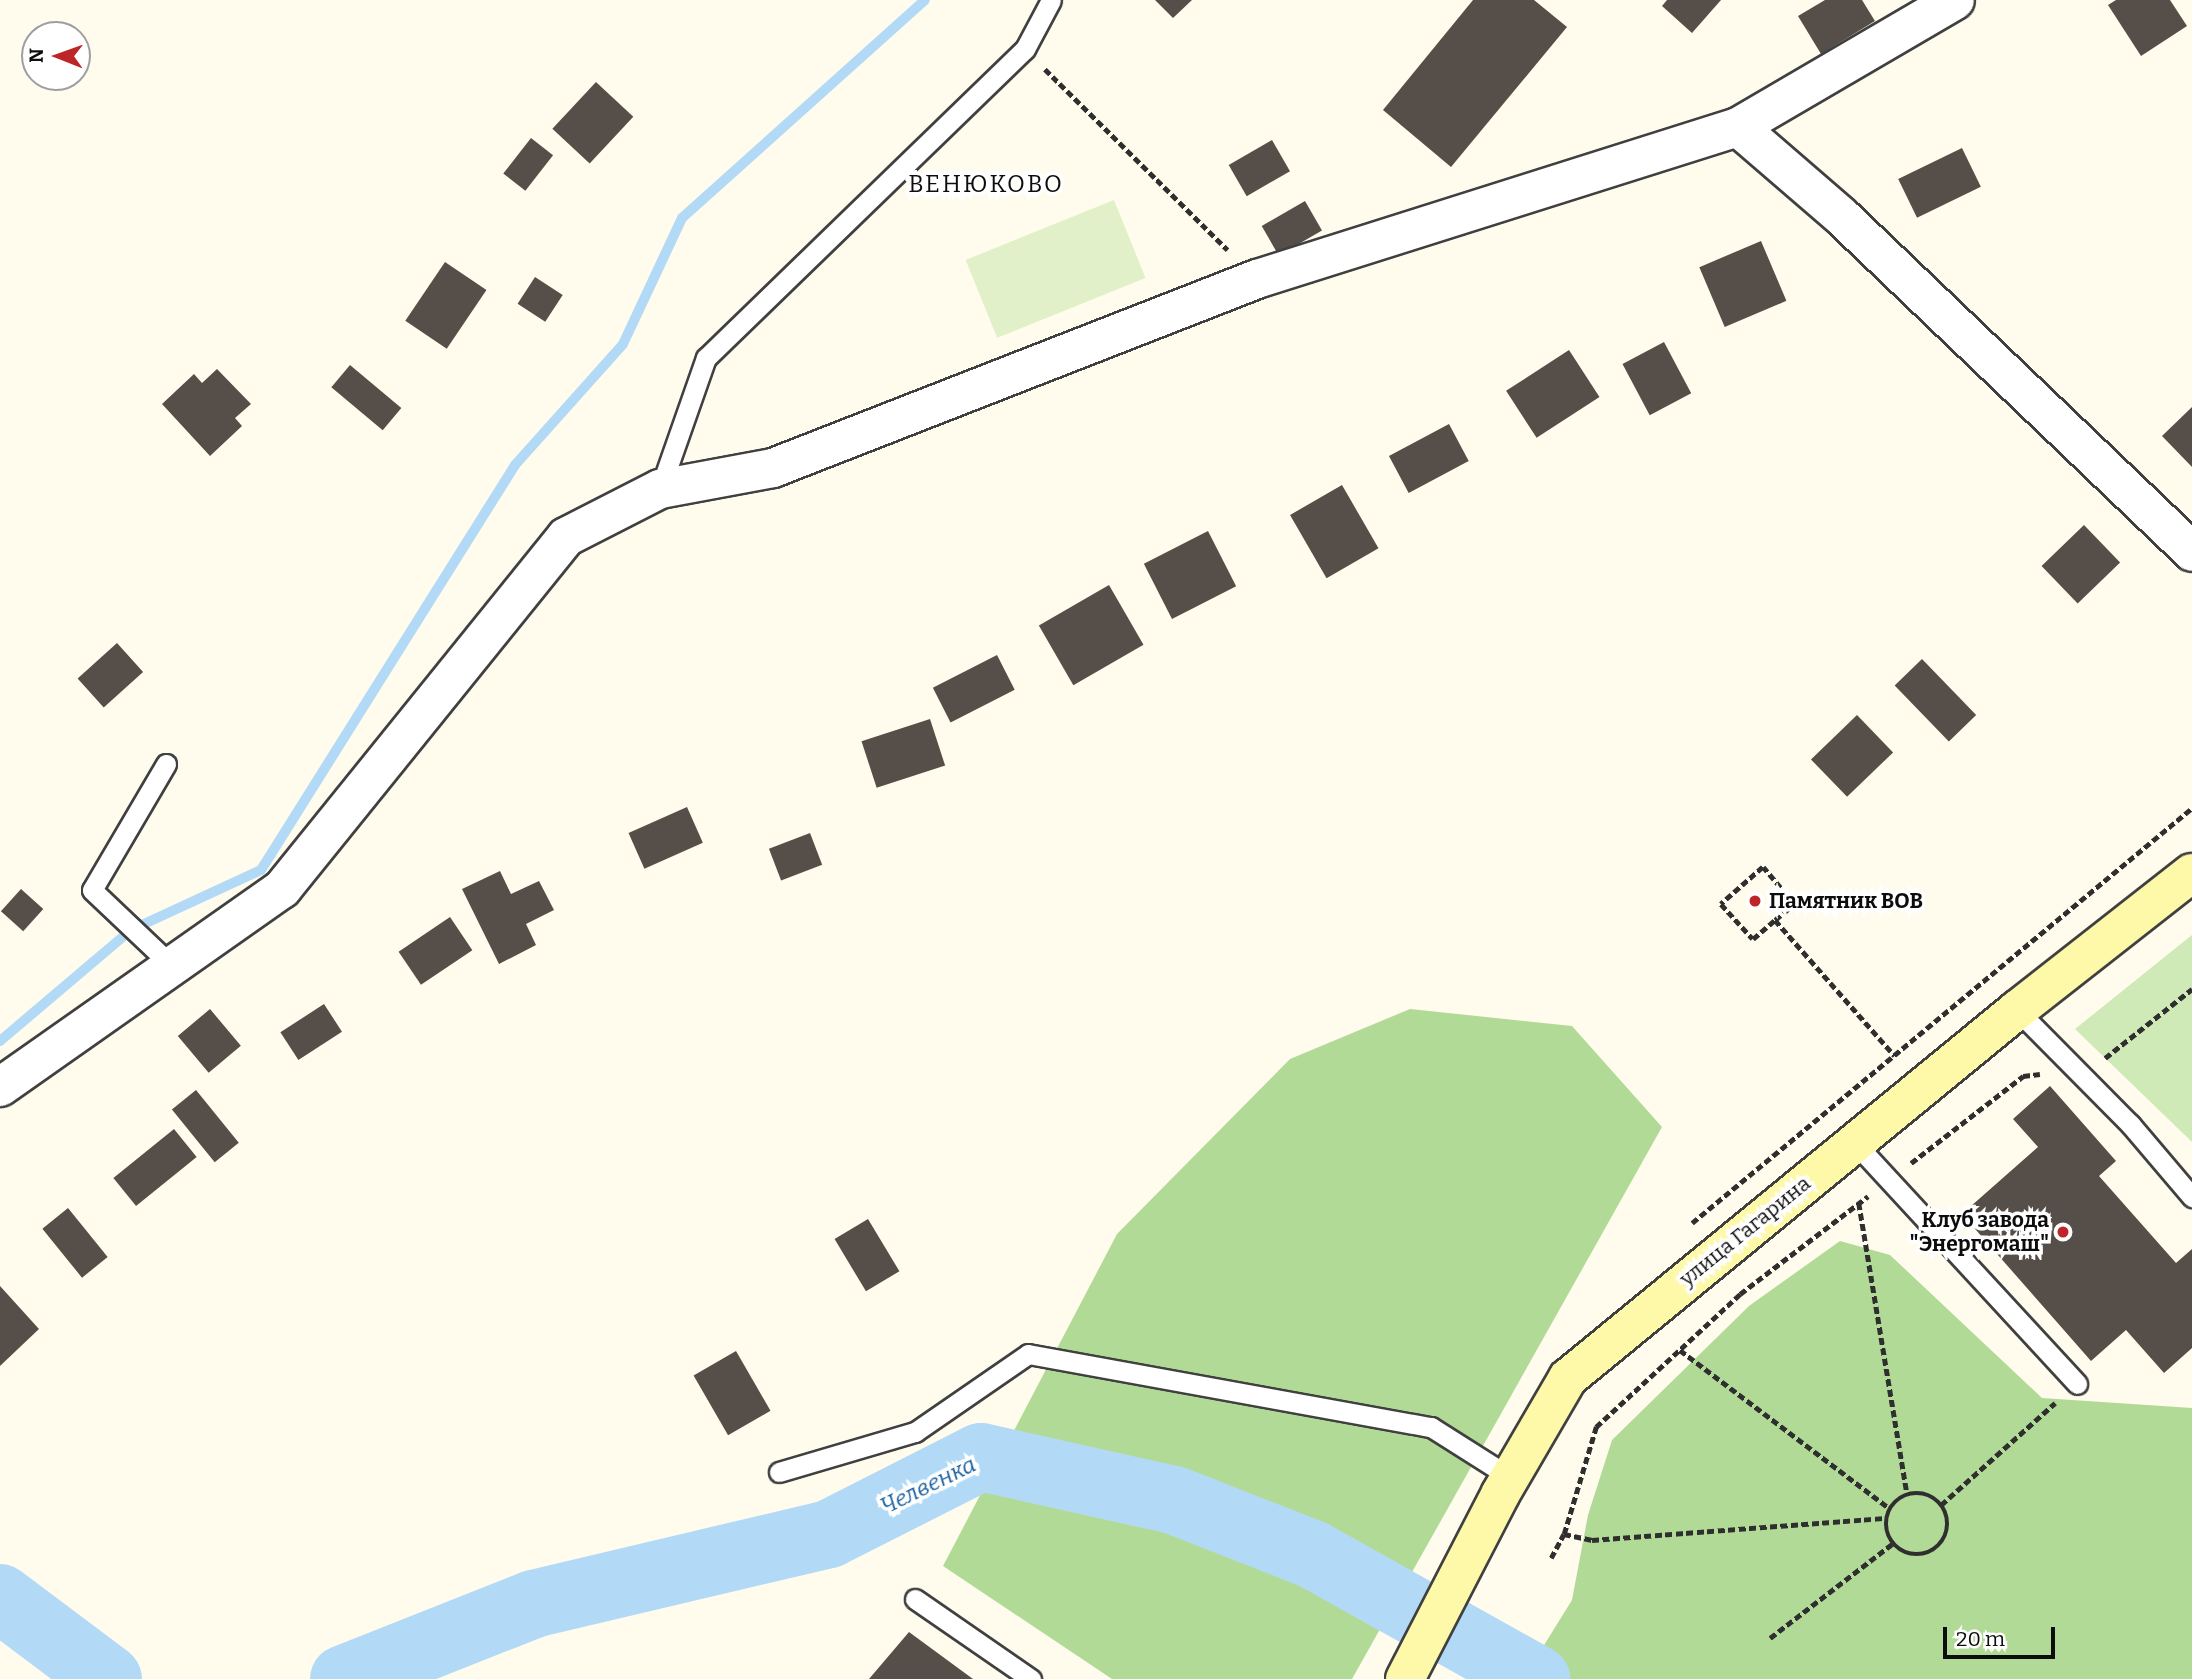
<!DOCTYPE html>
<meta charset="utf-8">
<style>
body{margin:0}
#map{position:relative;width:2192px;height:1679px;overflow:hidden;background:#fffced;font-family:Bitter,serif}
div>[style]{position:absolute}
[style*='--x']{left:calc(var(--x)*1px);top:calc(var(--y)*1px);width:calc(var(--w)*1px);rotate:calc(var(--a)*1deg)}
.green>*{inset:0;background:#cfe9b7}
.forest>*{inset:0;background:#b2da97}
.pitch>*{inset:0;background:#e1f0c9;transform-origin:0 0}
.stream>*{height:10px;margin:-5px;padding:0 5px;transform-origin:5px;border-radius:5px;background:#b2daf6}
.river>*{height:68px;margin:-34px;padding:0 34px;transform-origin:34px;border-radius:34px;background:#b2daf6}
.building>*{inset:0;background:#564f49;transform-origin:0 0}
.path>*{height:4.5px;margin-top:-2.25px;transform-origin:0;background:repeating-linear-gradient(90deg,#2f2f2f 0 7px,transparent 0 10.5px)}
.path>.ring{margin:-2.25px;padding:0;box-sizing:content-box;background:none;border:4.5px solid #2f2f2f;border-radius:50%}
.roads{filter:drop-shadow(2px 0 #404040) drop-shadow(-2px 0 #404040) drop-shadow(0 2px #404040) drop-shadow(0 -2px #404040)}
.lane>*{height:19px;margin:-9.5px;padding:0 9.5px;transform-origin:9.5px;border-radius:9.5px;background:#fff}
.street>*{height:38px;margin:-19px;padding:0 19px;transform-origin:19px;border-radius:19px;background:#fff}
.secondary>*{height:38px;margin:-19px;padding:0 19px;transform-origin:19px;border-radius:19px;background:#fef8a9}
.dots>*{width:19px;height:19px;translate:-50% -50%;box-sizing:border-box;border:4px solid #fff;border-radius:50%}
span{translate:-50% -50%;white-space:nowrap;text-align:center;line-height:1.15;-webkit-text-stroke:7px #fff;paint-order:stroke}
.poi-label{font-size:21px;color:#0d0d0d;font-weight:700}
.left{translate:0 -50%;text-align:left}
.right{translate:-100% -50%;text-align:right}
.street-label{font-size:21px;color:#0d0d0d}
.water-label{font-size:23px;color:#175f9e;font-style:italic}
.quarter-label{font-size:24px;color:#0d0d0d;letter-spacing:2px}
.north{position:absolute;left:21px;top:21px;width:70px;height:70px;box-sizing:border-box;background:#fff;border:2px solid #9e9e9e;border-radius:50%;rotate:271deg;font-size:19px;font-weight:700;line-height:28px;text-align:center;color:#0d0d0d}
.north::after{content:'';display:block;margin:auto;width:24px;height:32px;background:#bc2628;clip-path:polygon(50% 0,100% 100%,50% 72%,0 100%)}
.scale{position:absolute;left:1943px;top:1627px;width:112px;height:32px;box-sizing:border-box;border:4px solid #0d0d0d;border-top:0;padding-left:9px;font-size:21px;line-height:24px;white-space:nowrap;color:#0d0d0d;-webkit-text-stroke:5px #fff;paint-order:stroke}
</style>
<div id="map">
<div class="green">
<div style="clip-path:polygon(2192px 935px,2192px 1142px,2075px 1029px)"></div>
</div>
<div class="forest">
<div style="clip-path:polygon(1410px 1009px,1572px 1026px,1662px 1127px,1352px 1679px,1112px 1679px,943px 1566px,1117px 1234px,1290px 1059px)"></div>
<div style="clip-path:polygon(1840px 1241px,1890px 1255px,2042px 1398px,2192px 1408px,2192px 1679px,1523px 1679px,1572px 1600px,1588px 1515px,1612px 1440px,1749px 1306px)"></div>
</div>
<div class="pitch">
<div style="left:1114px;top:200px;width:84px;height:160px;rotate:68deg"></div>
</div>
<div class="stream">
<div style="--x:0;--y:1041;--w:172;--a:-40.3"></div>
<div style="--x:131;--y:930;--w:143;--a:-24.8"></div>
<div style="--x:261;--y:870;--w:478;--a:-57.9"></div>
<div style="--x:515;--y:465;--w:162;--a:-48.2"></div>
<div style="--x:623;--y:344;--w:139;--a:-64.9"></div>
<div style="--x:682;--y:218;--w:326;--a:-41.9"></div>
</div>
<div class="river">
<div style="--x:0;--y:1598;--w:135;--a:36.9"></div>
<div style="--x:344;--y:1679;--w:203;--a:-21.6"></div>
<div style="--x:533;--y:1604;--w:304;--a:-13.3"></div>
<div style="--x:829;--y:1534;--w:170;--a:-26.9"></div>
<div style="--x:981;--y:1457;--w:198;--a:12.6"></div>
<div style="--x:1174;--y:1500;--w:148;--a:21.4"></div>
<div style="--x:1312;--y:1554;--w:257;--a:29.2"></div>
</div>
<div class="building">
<div style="clip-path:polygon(1155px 0,1192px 0,1173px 18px)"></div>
<div style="clip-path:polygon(1473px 0,1534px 0,1567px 27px,1451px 167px,1383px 110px)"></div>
<div style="clip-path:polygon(1667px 0,1721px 0,1692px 33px,1662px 6px)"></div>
<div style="clip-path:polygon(1825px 0,1862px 0,1875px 21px,1821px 54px,1798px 16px)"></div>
<div style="clip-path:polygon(2116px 0,2170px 0,2187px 26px,2141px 56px,2108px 5px)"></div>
<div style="left:596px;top:82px;width:51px;height:64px;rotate:43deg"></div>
<div style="left:531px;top:138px;width:28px;height:45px;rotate:38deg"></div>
<div style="left:1272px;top:140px;width:36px;height:50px;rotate:60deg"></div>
<div style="left:1962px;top:148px;width:43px;height:71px;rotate:64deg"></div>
<div style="left:1305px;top:201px;width:34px;height:50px;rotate:60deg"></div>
<div style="left:1761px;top:241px;width:65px;height:67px;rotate:67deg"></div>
<div style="left:445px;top:262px;width:50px;height:71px;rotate:34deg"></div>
<div style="left:535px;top:277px;width:33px;height:32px;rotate:33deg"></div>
<div style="left:1664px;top:342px;width:58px;height:47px;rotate:62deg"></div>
<div style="left:1569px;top:350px;width:56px;height:75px;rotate:57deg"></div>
<div style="left:350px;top:365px;width:67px;height:29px;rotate:40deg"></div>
<div style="clip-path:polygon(217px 369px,251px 404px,235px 418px,242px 426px,210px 456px,162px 404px,194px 374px,202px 383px)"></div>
<div style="clip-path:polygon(2192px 407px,2192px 467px,2162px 436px)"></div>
<div style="left:1449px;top:424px;width:42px;height:68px;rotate:62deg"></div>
<div style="left:1342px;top:485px;width:73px;height:60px;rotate:60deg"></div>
<div style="left:2084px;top:525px;width:52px;height:59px;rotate:46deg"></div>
<div style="left:1208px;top:531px;width:62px;height:72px;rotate:63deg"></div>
<div style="left:1109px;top:585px;width:69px;height:81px;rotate:60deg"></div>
<div style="left:117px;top:643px;width:39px;height:53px;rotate:48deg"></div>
<div style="left:997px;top:655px;width:39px;height:72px;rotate:63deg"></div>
<div style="left:1922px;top:659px;width:78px;height:38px;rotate:46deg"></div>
<div style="left:1857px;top:715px;width:52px;height:64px;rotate:46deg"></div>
<div style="left:930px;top:719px;width:49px;height:72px;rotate:72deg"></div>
<div style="left:687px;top:807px;width:39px;height:64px;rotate:66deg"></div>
<div style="left:810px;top:833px;width:34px;height:44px;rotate:69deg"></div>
<div style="clip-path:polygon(500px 871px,511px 894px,539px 881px,554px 910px,526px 924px,536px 945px,499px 964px,462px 889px)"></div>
<div style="left:21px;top:889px;width:30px;height:30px;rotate:42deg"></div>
<div style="left:450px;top:917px;width:40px;height:62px;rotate:56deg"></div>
<div style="left:324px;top:1004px;width:33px;height:52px;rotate:57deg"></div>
<div style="left:210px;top:1009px;width:48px;height:42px;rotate:50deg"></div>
<div style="clip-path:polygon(2050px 1086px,2116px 1161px,2099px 1176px,2176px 1263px,2192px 1249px,2192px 1348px,2164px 1373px,2126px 1330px,2091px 1361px,1962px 1214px,2038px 1147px,2013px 1119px)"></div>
<div style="left:196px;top:1090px;width:68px;height:31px;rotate:51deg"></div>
<div style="left:174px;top:1129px;width:36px;height:78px;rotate:51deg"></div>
<div style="left:68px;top:1208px;width:63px;height:33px;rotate:51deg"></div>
<div style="left:868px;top:1219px;width:61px;height:39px;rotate:59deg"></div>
<div style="clip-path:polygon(0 1286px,39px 1329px,0 1366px)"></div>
<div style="left:736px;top:1351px;width:69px;height:49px;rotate:60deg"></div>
<div style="clip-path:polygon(909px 1632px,973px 1679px,869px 1679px)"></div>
</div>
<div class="path">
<div style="--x:1045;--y:69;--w:257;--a:44.7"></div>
<div style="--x:1775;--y:920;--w:25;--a:-40"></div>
<div style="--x:1794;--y:904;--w:48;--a:-130"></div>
<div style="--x:1763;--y:867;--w:56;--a:138.6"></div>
<div style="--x:1721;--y:904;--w:47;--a:47.6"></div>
<div style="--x:1753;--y:939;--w:29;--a:-41"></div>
<div style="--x:1775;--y:920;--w:181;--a:48.6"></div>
<div style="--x:2105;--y:1058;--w:111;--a:-38.4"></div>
<div style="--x:1911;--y:1163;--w:142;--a:-37.8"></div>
<div style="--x:2023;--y:1076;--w:17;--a:-7"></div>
<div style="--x:1859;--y:1203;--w:295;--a:80.6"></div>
<div style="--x:1692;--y:1223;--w:650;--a:-39.69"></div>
<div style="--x:1680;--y:1350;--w:263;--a:37.1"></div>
<div class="ring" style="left:1886px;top:1493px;width:57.5px;height:57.5px"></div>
<div style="--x:1941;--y:1505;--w:153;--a:-41.8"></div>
<div style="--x:1564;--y:1534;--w:29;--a:12"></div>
<div style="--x:1592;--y:1540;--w:295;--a:-4.3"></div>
<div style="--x:1551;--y:1558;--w:27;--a:-62"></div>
<div style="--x:1564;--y:1534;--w:112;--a:-73.3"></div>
<div style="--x:1596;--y:1427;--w:196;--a:-42.7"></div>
<div style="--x:1740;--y:1294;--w:161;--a:-37.4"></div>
<div style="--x:1770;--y:1638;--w:154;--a:-37.6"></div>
</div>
<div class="roads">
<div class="lane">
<div style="--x:660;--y:489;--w:139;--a:-70.7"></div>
<div style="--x:706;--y:358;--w:444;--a:-44.1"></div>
<div style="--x:1025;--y:49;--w:55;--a:-62"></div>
<div style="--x:166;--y:764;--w:146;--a:120.4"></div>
<div style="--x:92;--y:890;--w:110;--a:43.5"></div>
<div style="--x:2017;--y:1010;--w:161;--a:45.3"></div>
<div style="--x:2130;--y:1124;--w:96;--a:49.7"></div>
<div style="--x:1854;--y:1142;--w:329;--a:47.3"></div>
<div style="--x:779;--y:1472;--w:142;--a:-16.4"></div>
<div style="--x:915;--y:1432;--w:137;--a:-34.6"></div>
<div style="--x:1028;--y:1354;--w:410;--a:10.3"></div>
<div style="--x:1431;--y:1427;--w:93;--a:32.3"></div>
<div style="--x:915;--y:1599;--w:141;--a:34.6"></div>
</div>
<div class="street">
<div style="--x:1738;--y:127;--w:251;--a:-30.3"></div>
<div style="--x:0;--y:1087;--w:345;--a:-35.1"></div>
<div style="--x:282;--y:889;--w:452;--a:-51.1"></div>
<div style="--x:566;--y:537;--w:106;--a:-27.1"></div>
<div style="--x:660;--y:489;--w:115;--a:-10.5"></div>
<div style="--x:773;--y:468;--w:520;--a:-21.33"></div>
<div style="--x:1257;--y:279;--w:504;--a:-17.54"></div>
<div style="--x:1738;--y:127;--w:136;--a:40.8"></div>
<div style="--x:1841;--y:216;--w:486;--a:43.7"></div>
</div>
<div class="secondary">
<div style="--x:1405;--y:1679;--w:209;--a:-62.7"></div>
<div style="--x:1501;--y:1493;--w:133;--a:-59.8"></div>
<div style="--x:1568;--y:1378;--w:581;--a:-39.34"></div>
<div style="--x:2017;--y:1010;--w:222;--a:-38.1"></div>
</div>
</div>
<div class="dots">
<div style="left:1755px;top:901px;background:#bc2628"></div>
<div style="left:2063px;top:1232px;background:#bc2628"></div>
</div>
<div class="poi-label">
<span class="left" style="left:1769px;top:901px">Памятник ВОВ</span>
<span class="right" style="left:2049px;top:1232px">Клуб завода<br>"Энергомаш"</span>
</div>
<div class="street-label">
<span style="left:1745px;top:1231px;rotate:-39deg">улица Гагарина</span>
</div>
<div class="water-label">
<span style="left:928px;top:1485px;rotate:-26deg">Челвенка</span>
</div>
<div class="quarter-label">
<span style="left:986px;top:185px">ВЕНЮКОВО</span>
</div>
<div class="north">N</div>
<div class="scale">20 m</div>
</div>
